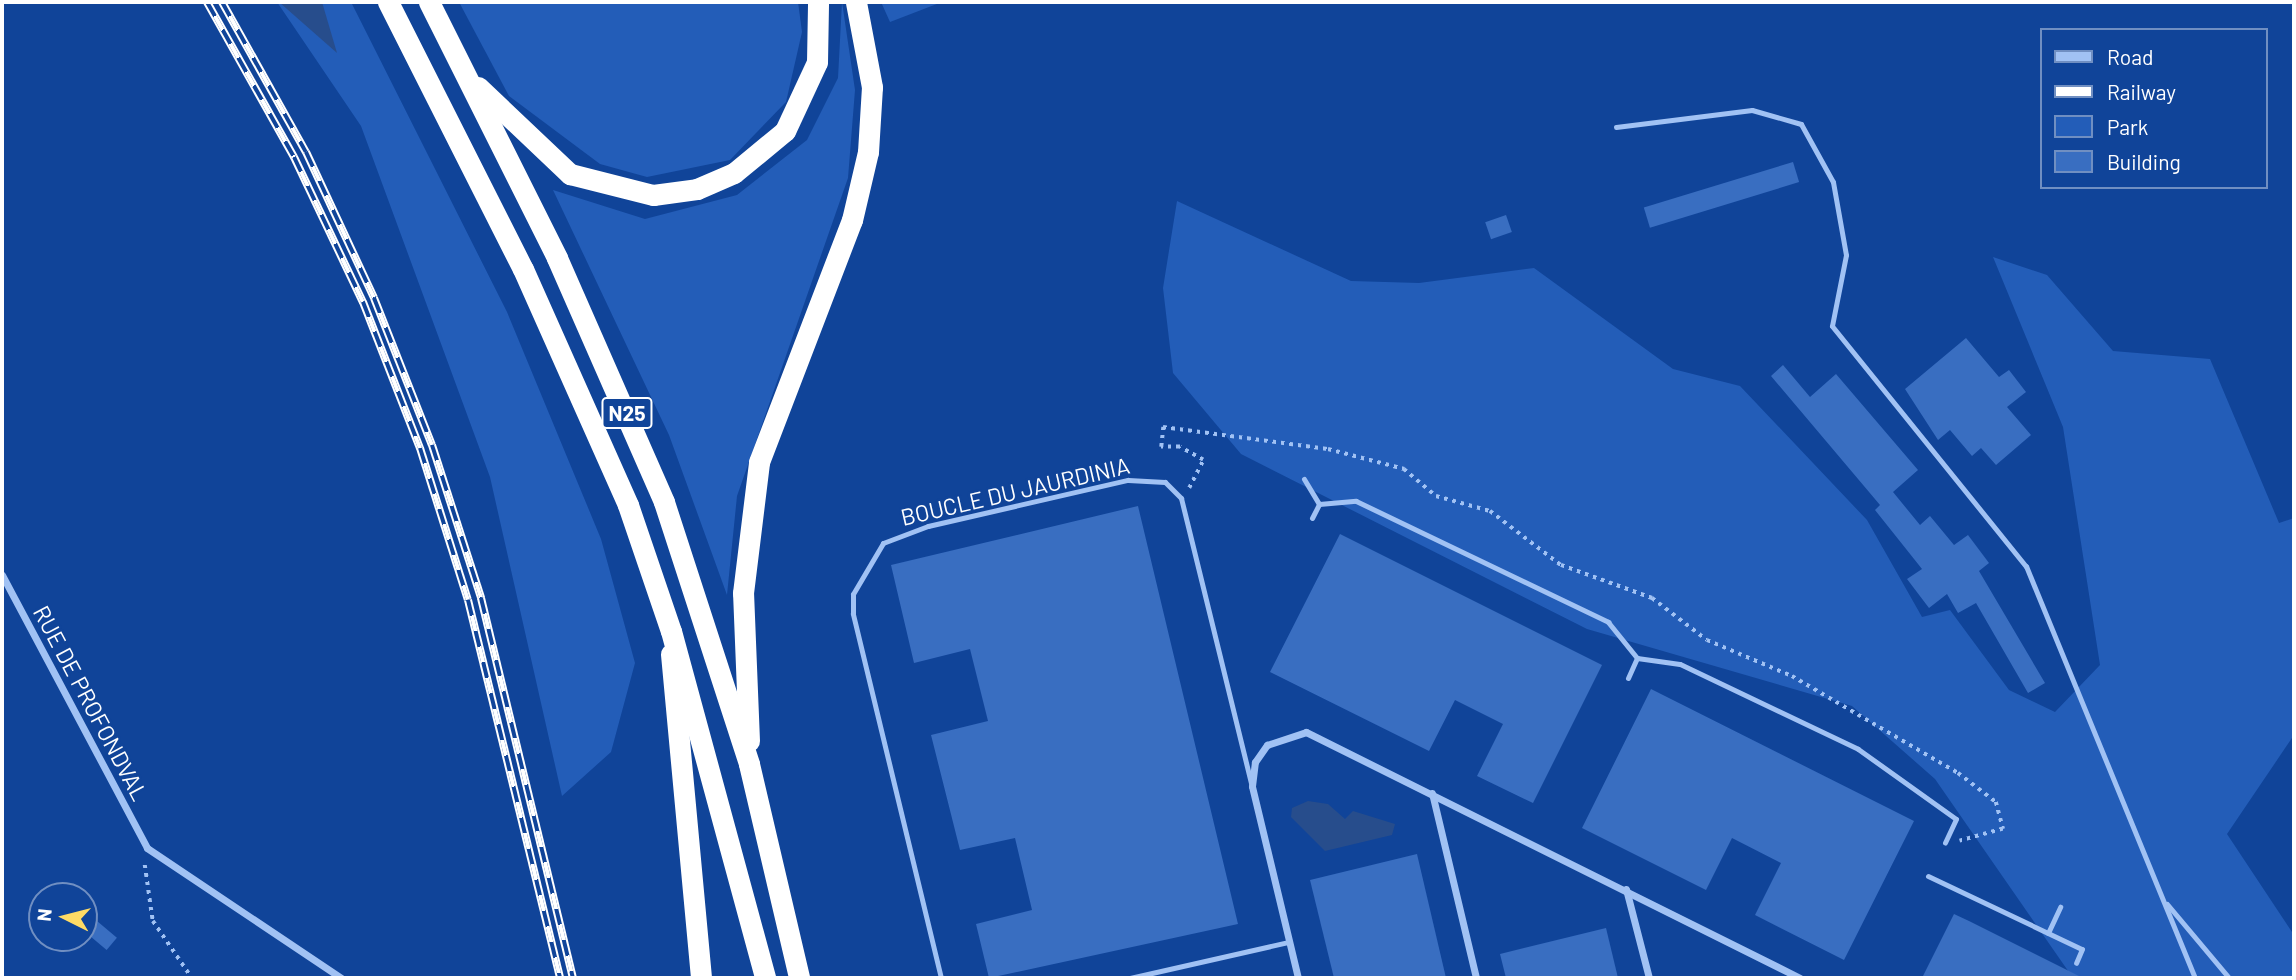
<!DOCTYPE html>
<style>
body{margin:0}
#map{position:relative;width:2296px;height:980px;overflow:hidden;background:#104499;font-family:Barlow,sans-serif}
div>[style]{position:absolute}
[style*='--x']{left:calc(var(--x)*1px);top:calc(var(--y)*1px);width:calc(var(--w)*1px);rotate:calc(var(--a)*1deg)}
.green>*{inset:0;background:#235db8}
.water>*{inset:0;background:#274d8c}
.building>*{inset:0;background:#396ec1;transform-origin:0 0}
.path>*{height:3.5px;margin-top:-1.75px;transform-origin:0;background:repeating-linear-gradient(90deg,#a1c2f4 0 3.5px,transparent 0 8.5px)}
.lane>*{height:5px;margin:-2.5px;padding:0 2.5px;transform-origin:2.5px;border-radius:2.5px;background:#a1c2f4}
.street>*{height:7px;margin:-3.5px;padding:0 3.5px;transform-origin:3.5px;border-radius:3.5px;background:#a1c2f4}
.highway>*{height:21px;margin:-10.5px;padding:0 10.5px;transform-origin:10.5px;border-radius:10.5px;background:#fff}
.rail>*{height:8px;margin-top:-4px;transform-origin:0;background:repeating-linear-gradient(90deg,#104499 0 16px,#fff 0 32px);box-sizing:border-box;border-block:2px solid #fff}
span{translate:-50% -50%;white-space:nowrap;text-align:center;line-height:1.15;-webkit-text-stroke:5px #104499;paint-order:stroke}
.shield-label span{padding:2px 5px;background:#104499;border:2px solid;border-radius:5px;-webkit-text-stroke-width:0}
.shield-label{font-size:21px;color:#fff;font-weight:700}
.street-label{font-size:23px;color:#fff}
.frame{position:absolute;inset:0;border:4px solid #fff;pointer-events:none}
.legend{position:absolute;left:2040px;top:28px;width:228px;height:161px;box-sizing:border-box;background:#104499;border:2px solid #708fc2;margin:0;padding:9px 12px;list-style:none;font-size:21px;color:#fff}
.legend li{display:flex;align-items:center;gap:14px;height:35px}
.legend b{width:35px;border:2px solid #708fc2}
.north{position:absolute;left:28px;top:882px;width:70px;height:70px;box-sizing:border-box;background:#104499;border:2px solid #708fc2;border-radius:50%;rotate:276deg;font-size:19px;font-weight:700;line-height:28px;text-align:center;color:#fff}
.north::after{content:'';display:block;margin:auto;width:24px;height:32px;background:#ffdb65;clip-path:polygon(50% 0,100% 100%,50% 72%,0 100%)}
</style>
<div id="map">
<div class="green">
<div style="clip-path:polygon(277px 2px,351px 2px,507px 312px,601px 539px,635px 663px,611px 752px,562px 796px,490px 477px,361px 126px)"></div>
<div style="clip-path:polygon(459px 2px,798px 2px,802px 32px,786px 102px,730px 160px,647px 177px,600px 164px,509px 96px)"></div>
<div style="clip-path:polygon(842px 2px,855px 90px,848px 178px,737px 496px,727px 595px,669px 435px,553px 190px,645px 219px,737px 195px,807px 140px,838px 78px)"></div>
<div style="clip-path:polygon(881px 2px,942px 2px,890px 22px)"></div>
<div style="clip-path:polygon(1177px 201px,1351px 281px,1419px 283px,1534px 268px,1673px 369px,1740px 386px,1867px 520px,1922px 617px,1950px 610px,2009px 690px,2055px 712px,2100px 665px,2063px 427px,1993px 257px,2047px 275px,2113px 351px,2210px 359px,2279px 523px,2294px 518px,2294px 735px,2227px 834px,2294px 935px,2294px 978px,2073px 978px,1935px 779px,1852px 706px,1587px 629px,1241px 454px,1173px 373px,1163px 288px)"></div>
</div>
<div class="water">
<div style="clip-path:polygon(279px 2px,322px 2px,337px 53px)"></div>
<div style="clip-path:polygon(1308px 801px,1328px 804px,1345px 819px,1353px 811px,1395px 824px,1392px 835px,1325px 851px,1291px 817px,1292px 808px)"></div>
</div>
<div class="building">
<div style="left:1793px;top:162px;width:21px;height:156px;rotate:73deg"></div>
<div style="left:1506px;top:215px;width:18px;height:22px;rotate:71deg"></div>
<div style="clip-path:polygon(1966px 338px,1999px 377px,2009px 370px,2026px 392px,2007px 407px,2031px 435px,1996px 465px,1981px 448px,1972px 456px,1950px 430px,1938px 440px,1905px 389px)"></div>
<div style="clip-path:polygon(1783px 365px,1810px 397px,1836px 374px,1918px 470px,1893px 492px,1920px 525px,1930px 516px,1954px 545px,1968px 535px,1989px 563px,1979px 571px,2045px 683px,2028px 693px,1976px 603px,1958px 613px,1947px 594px,1929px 608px,1907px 579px,1922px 569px,1875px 510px,1880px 505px,1771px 376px)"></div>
<div style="clip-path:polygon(1138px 506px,1238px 924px,989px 978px,976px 924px,1032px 910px,1015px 838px,960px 850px,931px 735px,988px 721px,970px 649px,914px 663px,891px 565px)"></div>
<div style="clip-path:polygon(1340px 534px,1602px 665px,1533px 803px,1477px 776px,1503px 724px,1455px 700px,1429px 751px,1270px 672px)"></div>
<div style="clip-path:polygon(1651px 689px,1914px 821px,1844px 960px,1755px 915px,1781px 863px,1732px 838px,1706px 890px,1582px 828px)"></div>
<div style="clip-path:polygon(1417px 854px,1446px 978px,1334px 978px,1310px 880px)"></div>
<div style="clip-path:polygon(1954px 914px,1969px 921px,2083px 978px,1922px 978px)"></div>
<div style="left:97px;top:921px;width:26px;height:16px;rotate:40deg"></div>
<div style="clip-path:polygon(1606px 928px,1618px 978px,1506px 978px,1500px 954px)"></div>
</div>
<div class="path">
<div style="--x:1189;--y:488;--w:31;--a:-63"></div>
<div style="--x:1203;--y:460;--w:26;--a:-151"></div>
<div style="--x:1180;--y:447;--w:19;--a:180"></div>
<div style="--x:1161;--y:447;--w:20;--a:-84"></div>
<div style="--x:1163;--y:427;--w:166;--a:7.6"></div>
<div style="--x:1328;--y:449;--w:79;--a:14.7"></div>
<div style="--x:1404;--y:469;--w:42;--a:40.2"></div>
<div style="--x:1436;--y:496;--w:56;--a:15.5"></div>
<div style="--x:1490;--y:511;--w:89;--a:37.3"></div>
<div style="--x:1561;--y:565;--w:97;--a:19.9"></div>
<div style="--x:1652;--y:598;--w:69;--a:37.4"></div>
<div style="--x:1707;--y:640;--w:92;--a:23"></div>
<div style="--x:1792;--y:676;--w:192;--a:30.3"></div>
<div style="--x:1958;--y:773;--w:48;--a:37.3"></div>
<div style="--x:1996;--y:802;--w:28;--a:75"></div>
<div style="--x:2003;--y:829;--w:45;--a:164.4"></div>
<div style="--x:145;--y:865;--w:57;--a:81.9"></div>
<div style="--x:153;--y:921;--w:69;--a:55.6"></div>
</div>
<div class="lane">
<div style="--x:1616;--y:127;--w:137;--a:-7.1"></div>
<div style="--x:1752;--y:110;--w:51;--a:15.9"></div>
<div style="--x:1801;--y:124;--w:66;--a:61.1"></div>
<div style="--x:1833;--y:182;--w:74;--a:79.9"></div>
<div style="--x:1846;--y:255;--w:72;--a:101.2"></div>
<div style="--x:1832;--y:326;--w:309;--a:51.1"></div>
<div style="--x:2026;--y:566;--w:445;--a:67.7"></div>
<div style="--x:1304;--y:479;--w:29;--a:59"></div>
<div style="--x:1319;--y:504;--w:37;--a:-5"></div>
<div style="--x:1356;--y:501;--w:280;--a:25.6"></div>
<div style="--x:1608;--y:622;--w:46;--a:51.1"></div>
<div style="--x:1637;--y:658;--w:43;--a:7.9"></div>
<div style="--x:1680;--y:664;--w:197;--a:25.5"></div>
<div style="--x:1858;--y:749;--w:120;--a:35.5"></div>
<div style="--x:1956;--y:819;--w:26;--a:115"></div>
<div style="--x:1312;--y:518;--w:16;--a:-63"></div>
<div style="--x:1628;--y:678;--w:22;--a:-66"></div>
<div style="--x:1928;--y:876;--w:170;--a:25.4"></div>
<div style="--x:2082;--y:949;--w:15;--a:113"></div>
<div style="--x:2167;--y:904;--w:97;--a:50"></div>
<div style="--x:2048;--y:933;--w:29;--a:-65"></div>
<div style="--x:941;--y:978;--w:375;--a:-103.6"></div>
<div style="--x:853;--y:613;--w:19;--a:-90"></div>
<div style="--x:853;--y:594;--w:59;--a:-59.5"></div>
<div style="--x:883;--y:543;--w:48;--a:-20.7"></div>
<div style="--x:928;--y:526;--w:205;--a:-13"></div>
<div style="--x:1128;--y:480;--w:37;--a:3"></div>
<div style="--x:1165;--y:482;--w:23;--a:45"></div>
<div style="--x:1181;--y:498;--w:293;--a:76.2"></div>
<div style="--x:1130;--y:978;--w:163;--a:-12.8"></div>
</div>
<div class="street">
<div style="--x:2;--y:575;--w:309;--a:62"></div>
<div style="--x:147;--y:848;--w:234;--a:33.8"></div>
<div style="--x:1432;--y:793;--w:190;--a:76.6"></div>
<div style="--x:1626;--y:889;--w:92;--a:75.5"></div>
<div style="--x:1298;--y:978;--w:197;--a:-103.5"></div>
<div style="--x:1252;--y:786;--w:24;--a:-83"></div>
<div style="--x:1255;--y:762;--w:21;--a:-55"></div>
<div style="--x:1267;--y:745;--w:41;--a:-18.4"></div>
<div style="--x:1306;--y:732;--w:552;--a:26.47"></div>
</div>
<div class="highway">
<div style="--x:388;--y:2;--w:299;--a:63.2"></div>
<div style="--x:523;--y:269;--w:258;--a:66"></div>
<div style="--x:628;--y:505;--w:133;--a:71.2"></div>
<div style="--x:671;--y:631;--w:360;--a:74.8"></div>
<div style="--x:429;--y:2;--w:286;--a:63.4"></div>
<div style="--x:557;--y:258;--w:266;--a:66.3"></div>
<div style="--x:664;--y:502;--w:275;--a:72"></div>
<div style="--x:749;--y:764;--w:220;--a:76.8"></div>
<div style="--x:478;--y:87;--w:127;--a:43.4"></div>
<div style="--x:570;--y:174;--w:86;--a:14.2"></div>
<div style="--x:653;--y:195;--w:44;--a:-7.8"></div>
<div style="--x:697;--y:189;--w:40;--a:-23.4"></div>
<div style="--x:734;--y:173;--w:66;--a:-39.5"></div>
<div style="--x:785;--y:131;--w:76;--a:-65.1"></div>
<div style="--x:817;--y:62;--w:60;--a:-89"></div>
<div style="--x:671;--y:654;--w:325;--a:84.7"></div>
<div style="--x:749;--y:741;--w:148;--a:-92.3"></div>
<div style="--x:743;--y:593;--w:132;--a:-83"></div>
<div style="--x:759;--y:462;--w:259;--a:-69"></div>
<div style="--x:852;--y:220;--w:70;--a:-76.8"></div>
<div style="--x:868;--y:152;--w:65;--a:-86.5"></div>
<div style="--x:872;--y:87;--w:86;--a:-100.7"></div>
</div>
<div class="rail">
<div style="--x:207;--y:2;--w:178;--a:60.7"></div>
<div style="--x:294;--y:157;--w:161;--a:64.6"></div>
<div style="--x:363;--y:302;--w:157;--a:68.7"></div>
<div style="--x:420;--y:448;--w:159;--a:72.5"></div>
<div style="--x:468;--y:600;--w:389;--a:76.3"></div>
<div style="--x:222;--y:2;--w:172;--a:60.8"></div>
<div style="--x:306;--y:152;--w:161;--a:65"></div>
<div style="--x:374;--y:298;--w:158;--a:68.5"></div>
<div style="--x:432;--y:445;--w:161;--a:72.2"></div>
<div style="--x:481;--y:598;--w:391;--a:76.4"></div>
</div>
<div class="shield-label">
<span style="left:627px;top:413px">N25</span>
</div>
<div class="street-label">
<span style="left:1015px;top:491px;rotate:-13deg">BOUCLE DU JAURDINIA</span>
<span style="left:91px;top:703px;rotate:62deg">RUE DE PROFONDVAL</span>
</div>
<div class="frame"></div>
<ul class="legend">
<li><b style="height:9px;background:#a1c2f4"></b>Road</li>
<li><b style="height:9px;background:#fff"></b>Railway</li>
<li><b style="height:19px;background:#235db8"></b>Park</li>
<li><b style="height:19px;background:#396ec1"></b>Building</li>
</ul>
<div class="north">N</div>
</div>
